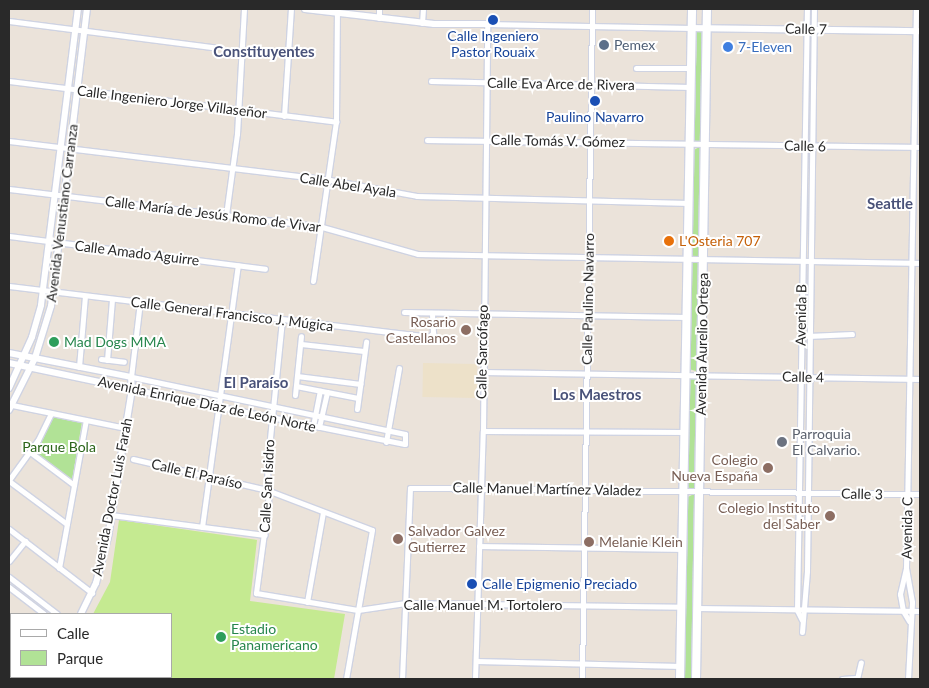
<!DOCTYPE html>
<meta charset="utf-8">
<style>
body{margin:0}
#map{position:relative;width:929px;height:688px;overflow:hidden;background:#ebe3da;font-family:Lato,sans-serif}
div>[style]{position:absolute}
[style*='--x']{left:calc(var(--x)*1px);top:calc(var(--y)*1px);width:calc(var(--w)*1px);rotate:calc(var(--a)*1deg)}
.education>*{inset:0;background:#ede1c9;transform-origin:0 0}
.green>*{inset:0;background:#b1e296}
.pitch>*{inset:0;background:#c5ea91}
.roads{filter:drop-shadow(1px 0 #cfd3e2) drop-shadow(-1px 0 #cfd3e2) drop-shadow(0 1px #cfd3e2) drop-shadow(0 -1px #cfd3e2)}
.minor>*{height:5px;margin:-2.5px;padding:0 2.5px;transform-origin:2.5px;border-radius:2.5px;background:#fff}
.tertiary>*{height:6px;margin:-3px;padding:0 3px;transform-origin:3px;border-radius:3px;background:#fff}
.secondary>*{height:8px;margin:-4px;padding:0 4px;transform-origin:4px;border-radius:4px;background:#fff}
.dots>*{width:14px;height:14px;translate:-50% -50%;box-sizing:border-box;border:2px solid #fff;border-radius:50%}
span{translate:-50% -50%;white-space:nowrap;text-align:center;line-height:1.15;-webkit-text-stroke:4px #fff;paint-order:stroke}
.street-label{font-size:14px;color:#292929}
.transit-label{font-size:14px;color:#164399}
.left{translate:0 -50%;text-align:left}
.service-label{font-size:14px;color:#4e5e75}
.shop-label{font-size:14px;color:#366cbe}
.food-label{font-size:14px;color:#c56008}
.education-label{font-size:14px;color:#785e54}
.right{translate:-100% -50%;text-align:right}
.leisure-label{font-size:14px;color:#27864d}
.worship-label{font-size:14px;color:#5b616d}
.park-label{font-size:14px;color:#2a6519}
.neighbourhood-label{font-size:15px;color:#495279;font-weight:700}
.frame{position:absolute;inset:0;border:10px solid #292929;pointer-events:none}
.legend{position:absolute;left:10px;top:613px;width:162px;height:65px;box-sizing:border-box;background:#fff;border:1px solid #a9a9a9;margin:0;padding:6px 9px;list-style:none;font-size:15px;color:#292929}
.legend li{display:flex;align-items:center;gap:10px;height:25px}
.legend b{width:25px;border:1px solid #a9a9a9}
</style>
<div id="map">
<div class="education">
<div style="left:423px;top:363px;width:54px;height:34px;rotate:1deg"></div>
</div>
<div class="green">
<div style="clip-path:polygon(697px 31px,705px 31px,705px 141px,699px 143px,694px 141px)"></div>
<div style="clip-path:polygon(701px 146px,705px 149px,699px 372px,689px 369px,694px 150px)"></div>
<div style="clip-path:polygon(697px 377px,701px 378px,699px 490px,693px 491px,686px 485px,689px 379px)"></div>
<div style="clip-path:polygon(53px 415px,82px 422px,72px 480px,34px 452px)"></div>
<div style="clip-path:polygon(694px 494px,699px 495px,695px 679px,683px 679px,688px 497px)"></div>
</div>
<div class="pitch">
<div style="clip-path:polygon(119px 520px,257px 540px,250px 601px,345px 614px,334px 679px,44px 679px,171px 677px,171px 614px,93px 614px,110px 582px)"></div>
</div>
<div class="roads">
<div class="minor">
<div style="--x:379;--y:18;--w:9;--a:-90"></div>
<div style="--x:9;--y:21;--w:206;--a:7.3"></div>
<div style="--x:422;--y:23;--w:14;--a:-86"></div>
<div style="--x:636;--y:68;--w:55;--a:0"></div>
<div style="--x:9;--y:81;--w:330;--a:7.1"></div>
<div style="--x:431;--y:81;--w:260;--a:1.3"></div>
<div style="--x:284;--y:116;--w:107;--a:-86.3"></div>
<div style="--x:427;--y:140;--w:493;--a:0.8"></div>
<div style="--x:9;--y:141;--w:323;--a:6.9"></div>
<div style="--x:330;--y:180;--w:88;--a:10.4"></div>
<div style="--x:417;--y:196;--w:272;--a:1.5"></div>
<div style="--x:9;--y:189;--w:315;--a:6.9"></div>
<div style="--x:322;--y:227;--w:100;--a:15.7"></div>
<div style="--x:418;--y:254;--w:502;--a:1.03"></div>
<div style="--x:226;--y:215;--w:82;--a:-82.3"></div>
<div style="--x:237;--y:134;--w:125;--a:-86.8"></div>
<div style="--x:9;--y:236;--w:258;--a:7.3"></div>
<div style="--x:313;--y:281;--w:161;--a:-81.8"></div>
<div style="--x:336;--y:122;--w:113;--a:-89.5"></div>
<div style="--x:9;--y:286;--w:423;--a:6.9"></div>
<div style="--x:429;--y:337;--w:6;--a:-45"></div>
<div style="--x:433;--y:333;--w:20;--a:-93"></div>
<div style="--x:404;--y:312;--w:283;--a:1"></div>
<div style="--x:282;--y:320;--w:148;--a:95.8"></div>
<div style="--x:267;--y:467;--w:36;--a:88"></div>
<div style="--x:268;--y:503;--w:91;--a:97.6"></div>
<div style="--x:256;--y:593;--w:103;--a:9.5"></div>
<div style="--x:358;--y:610;--w:48;--a:-8.5"></div>
<div style="--x:405;--y:603;--w:277;--a:0.8"></div>
<div style="--x:808;--y:336;--w:44;--a:-2.6"></div>
<div style="--x:301;--y:344;--w:63;--a:6.3"></div>
<div style="--x:101;--y:359;--w:23;--a:7"></div>
<div style="--x:107;--y:360;--w:61;--a:-85.3"></div>
<div style="--x:79;--y:367;--w:71;--a:-85.2"></div>
<div style="--x:482;--y:372;--w:438;--a:0.9"></div>
<div style="--x:297;--y:376;--w:64;--a:7.2"></div>
<div style="--x:296;--y:386;--w:63;--a:11"></div>
<div style="--x:132;--y:389;--w:278;--a:11.4"></div>
<div style="--x:405;--y:444;--w:10;--a:-90"></div>
<div style="--x:405;--y:434;--w:280;--a:-168.2"></div>
<div style="--x:131;--y:377;--w:76;--a:-83.2"></div>
<div style="--x:295;--y:395;--w:59;--a:-84.2"></div>
<div style="--x:12;--y:405;--w:116;--a:11.4"></div>
<div style="--x:357;--y:409;--w:68;--a:-82.3"></div>
<div style="--x:313;--y:426;--w:36;--a:-79"></div>
<div style="--x:319;--y:427;--w:36;--a:-77"></div>
<div style="--x:483;--y:431;--w:202;--a:0.3"></div>
<div style="--x:386;--y:442;--w:75;--a:-80"></div>
<div style="--x:30;--y:452;--w:55;--a:36.9"></div>
<div style="--x:133;--y:459;--w:138;--a:13"></div>
<div style="--x:267;--y:490;--w:112;--a:20.9"></div>
<div style="--x:372;--y:530;--w:151;--a:99.9"></div>
<div style="--x:9;--y:480;--w:49;--a:-54.1"></div>
<div style="--x:38;--y:440;--w:30;--a:-64"></div>
<div style="--x:9;--y:481;--w:72;--a:36.6"></div>
<div style="--x:111;--y:515;--w:155;--a:7.4"></div>
<div style="--x:202;--y:527;--w:264;--a:-82.2"></div>
<div style="--x:9;--y:529;--w:105;--a:37.6"></div>
<div style="--x:479;--y:546;--w:204;--a:0.8"></div>
<div style="--x:9;--y:561;--w:26;--a:-51"></div>
<div style="--x:59;--y:568;--w:150;--a:-79.7"></div>
<div style="--x:906;--y:568;--w:27;--a:103"></div>
<div style="--x:900;--y:594;--w:17;--a:80"></div>
<div style="--x:903;--y:611;--w:12;--a:59"></div>
<div style="--x:9;--y:577;--w:61;--a:37.6"></div>
<div style="--x:9;--y:587;--w:44;--a:37.6"></div>
<div style="--x:307;--y:602;--w:91;--a:-79.9"></div>
<div style="--x:697;--y:608;--w:223;--a:0.8"></div>
<div style="--x:802;--y:620;--w:11;--a:-117"></div>
<div style="--x:797;--y:610;--w:601;--a:-89.05"></div>
<div style="--x:802;--y:632;--w:61;--a:-85.3"></div>
<div style="--x:807;--y:571;--w:562;--a:-89.29"></div>
<div style="--x:9;--y:640;--w:3;--a:-45"></div>
<div style="--x:476;--y:661;--w:205;--a:1.4"></div>
<div style="--x:402;--y:679;--w:191;--a:-87.6"></div>
<div style="--x:410;--y:488;--w:510;--a:0.67"></div>
<div style="--x:475;--y:679;--w:248;--a:-88.2"></div>
<div style="--x:483;--y:431;--w:407;--a:-89.4"></div>
<div style="--x:487;--y:24;--w:205;--a:1.1"></div>
<div style="--x:582;--y:679;--w:670;--a:-89.14"></div>
<div style="--x:842;--y:679;--w:14;--a:-4"></div>
<div style="--x:857;--y:679;--w:17;--a:-77"></div>
<div style="--x:908;--y:679;--w:77;--a:-87"></div>
<div style="--x:912;--y:602;--w:35;--a:-100"></div>
<div style="--x:906;--y:568;--w:559;--a:-88.98"></div>
</div>
<div class="tertiary">
<div style="--x:305;--y:9;--w:130;--a:6.6"></div>
<div style="--x:434;--y:24;--w:53;--a:0"></div>
<div style="--x:692;--y:28;--w:228;--a:0.8"></div>
<div style="--x:9;--y:353;--w:124;--a:11.1"></div>
<div style="--x:131;--y:377;--w:12;--a:85"></div>
<div style="--x:132;--y:389;--w:150;--a:99.2"></div>
<div style="--x:108;--y:537;--w:48;--a:104.6"></div>
<div style="--x:96;--y:583;--w:34;--a:116"></div>
<div style="--x:9;--y:363;--w:126;--a:11.9"></div>
<div style="--x:9;--y:388;--w:56;--a:-65.7"></div>
<div style="--x:32;--y:337;--w:33;--a:-74"></div>
<div style="--x:41;--y:305;--w:298;--a:-82.9"></div>
<div style="--x:9;--y:410;--w:58;--a:-63.4"></div>
<div style="--x:35;--y:358;--w:54;--a:-72.9"></div>
<div style="--x:51;--y:306;--w:299;--a:-83.1"></div>
<div style="--x:32;--y:679;--w:3;--a:-45"></div>
</div>
<div class="secondary">
<div style="--x:680;--y:679;--w:670;--a:-88.97"></div>
<div style="--x:696;--y:679;--w:670;--a:-89.06"></div>
</div>
</div>
<div class="dots">
<div style="left:493px;top:20px;background:#1a4fb4"></div>
<div style="left:604px;top:45px;background:#5c6f8a"></div>
<div style="left:728px;top:47px;background:#3f7fe0"></div>
<div style="left:595px;top:101px;background:#1a4fb4"></div>
<div style="left:669px;top:241px;background:#e8710a"></div>
<div style="left:466px;top:330px;background:#8d6e63"></div>
<div style="left:54px;top:342px;background:#2e9e5b"></div>
<div style="left:782px;top:442px;background:#6b7280"></div>
<div style="left:768px;top:468px;background:#8d6e63"></div>
<div style="left:830px;top:516px;background:#8d6e63"></div>
<div style="left:398px;top:539px;background:#8d6e63"></div>
<div style="left:589px;top:542px;background:#8d6e63"></div>
<div style="left:472px;top:584px;background:#1a4fb4"></div>
<div style="left:221px;top:637px;background:#2e9e5b"></div>
</div>
<div class="street-label">
<span style="left:806px;top:29px;rotate:1deg">Calle 7</span>
<span style="left:561px;top:84px;rotate:1deg">Calle Eva Arce de Rivera</span>
<span style="left:172px;top:102px;rotate:7deg">Calle Ingeniero Jorge Villaseñor</span>
<span style="left:558px;top:141px;rotate:1deg">Calle Tomás V. Gómez</span>
<span style="left:805px;top:146px;rotate:1deg">Calle 6</span>
<span style="left:348px;top:185px;rotate:9deg">Calle Abel Ayala</span>
<span style="left:62px;top:213px;rotate:-83deg">Avenida Venustiano Carranza</span>
<span style="left:213px;top:214px;rotate:7deg">Calle María de Jesús Romo de Vivar</span>
<span style="left:137px;top:253px;rotate:7deg">Calle Amado Aguirre</span>
<span style="left:588px;top:299px;rotate:-89deg">Calle Paulino Navarro</span>
<span style="left:232px;top:314px;rotate:7deg">Calle General Francisco J. Múgica</span>
<span style="left:801px;top:315px;rotate:-89deg">Avenida B</span>
<span style="left:702px;top:344px;rotate:-89deg">Avenida Aurelio Ortega</span>
<span style="left:482px;top:352px;rotate:-89deg">Calle Sarcófago</span>
<span style="left:803px;top:377px;rotate:1deg">Calle 4</span>
<span style="left:207px;top:404px;rotate:12deg">Avenida Enrique Díaz de León Norte</span>
<span style="left:197px;top:474px;rotate:13deg">Calle El Paraíso</span>
<span style="left:267px;top:486px;rotate:-87deg">Calle San Isidro</span>
<span style="left:547px;top:489px;rotate:1deg">Calle Manuel Martínez Valadez</span>
<span style="left:862px;top:494px;rotate:1deg">Calle 3</span>
<span style="left:112px;top:497px;rotate:-79deg">Avenida Doctor Luis Farah</span>
<span style="left:907px;top:528px;rotate:-89deg">Avenida C</span>
<span style="left:483px;top:605px">Calle Manuel M. Tortolero</span>
</div>
<div class="transit-label">
<span style="left:493px;top:44px">Calle Ingeniero<br>Pastor Rouaix</span>
<span style="left:595px;top:117px">Paulino Navarro</span>
<span class="left" style="left:482px;top:584px">Calle Epigmenio Preciado</span>
</div>
<div class="service-label">
<span class="left" style="left:614px;top:45px">Pemex</span>
</div>
<div class="shop-label">
<span class="left" style="left:738px;top:47px">7-Eleven</span>
</div>
<div class="food-label">
<span class="left" style="left:679px;top:241px">L'Osteria 707</span>
</div>
<div class="education-label">
<span class="right" style="left:456px;top:330px">Rosario<br>Castellanos</span>
<span class="right" style="left:758px;top:468px">Colegio<br>Nueva España</span>
<span class="right" style="left:820px;top:516px">Colegio Instituto<br>del Saber</span>
<span class="left" style="left:408px;top:539px">Salvador Galvez<br>Gutierrez</span>
<span class="left" style="left:599px;top:542px">Melanie Klein</span>
</div>
<div class="leisure-label">
<span class="left" style="left:64px;top:342px">Mad Dogs MMA</span>
<span class="left" style="left:231px;top:637px">Estadio<br>Panamericano</span>
</div>
<div class="worship-label">
<span class="left" style="left:792px;top:442px">Parroquia<br>El Calvario.</span>
</div>
<div class="park-label">
<span style="left:59px;top:447px">Parque Bola</span>
</div>
<div class="neighbourhood-label">
<span style="left:264px;top:52px">Constituyentes</span>
<span style="left:890px;top:204px">Seattle</span>
<span style="left:256px;top:383px">El Paraíso</span>
<span style="left:597px;top:395px">Los Maestros</span>
</div>
<div class="frame"></div>
<ul class="legend">
<li><b style="height:6px;background:#fff"></b>Calle</li>
<li><b style="height:14px;background:#b1e296"></b>Parque</li>
</ul>
</div>
